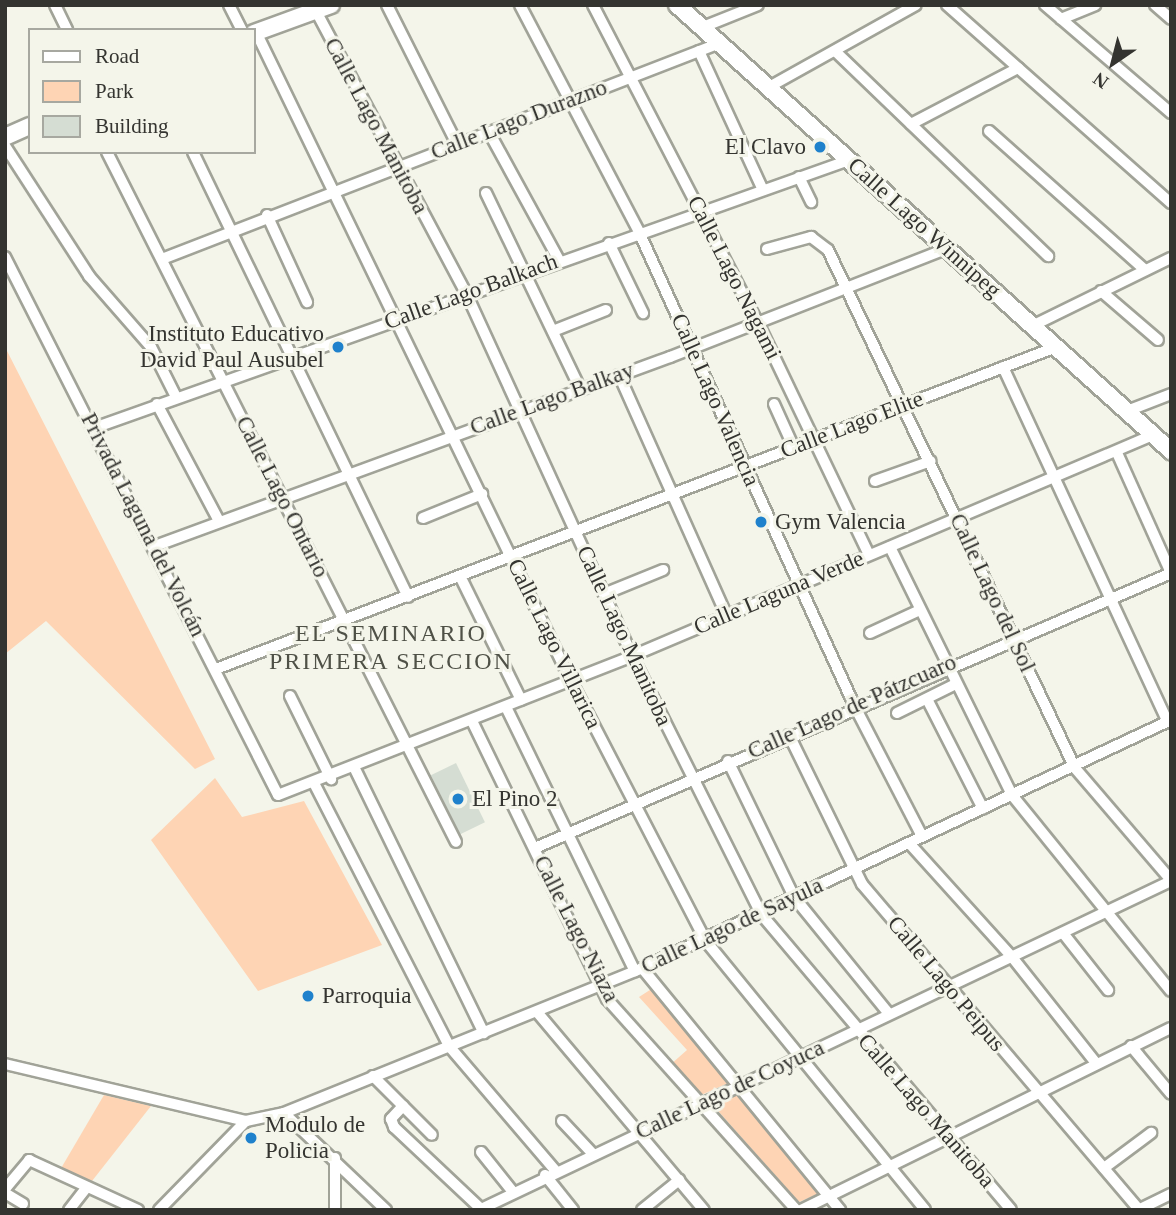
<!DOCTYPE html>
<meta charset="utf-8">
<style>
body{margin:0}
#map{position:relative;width:1176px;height:1215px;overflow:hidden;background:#f4f5ea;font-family:Georgia,serif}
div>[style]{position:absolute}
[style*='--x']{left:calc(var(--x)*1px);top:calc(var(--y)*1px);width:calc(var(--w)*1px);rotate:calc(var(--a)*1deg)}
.green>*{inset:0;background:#fed4b4}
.building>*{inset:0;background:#d5ddd3;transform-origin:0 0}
.roads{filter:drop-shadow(2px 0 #a1a398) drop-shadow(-2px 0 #a1a398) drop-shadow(0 2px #a1a398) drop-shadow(0 -2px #a1a398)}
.street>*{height:10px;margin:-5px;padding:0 5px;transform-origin:5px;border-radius:5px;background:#fff}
.secondary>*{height:16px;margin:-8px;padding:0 8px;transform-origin:8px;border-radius:8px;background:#fff}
.dots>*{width:19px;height:19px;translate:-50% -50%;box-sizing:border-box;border:4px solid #f4f5ea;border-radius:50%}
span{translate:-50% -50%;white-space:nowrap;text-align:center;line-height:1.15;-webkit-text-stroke:6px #f4f5ea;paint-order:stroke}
.street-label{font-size:23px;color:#343430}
.poi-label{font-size:23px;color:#343430}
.right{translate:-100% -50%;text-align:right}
.left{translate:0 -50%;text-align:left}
.neighbourhood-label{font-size:24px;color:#4f5147;letter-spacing:2px}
.frame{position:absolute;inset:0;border:7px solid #343430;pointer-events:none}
.legend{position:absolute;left:28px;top:28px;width:228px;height:126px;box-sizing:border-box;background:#f4f5ea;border:2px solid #a7a8a0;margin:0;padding:9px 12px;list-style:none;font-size:21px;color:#343430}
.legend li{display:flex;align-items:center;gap:14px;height:35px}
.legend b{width:35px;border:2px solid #a7a8a0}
.north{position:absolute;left:1078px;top:28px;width:70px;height:70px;-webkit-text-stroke:5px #f4f5ea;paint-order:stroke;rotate:215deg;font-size:19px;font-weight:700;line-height:28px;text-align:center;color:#343430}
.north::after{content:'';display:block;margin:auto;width:24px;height:32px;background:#343430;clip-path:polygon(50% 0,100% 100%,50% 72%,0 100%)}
</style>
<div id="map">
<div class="green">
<div style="clip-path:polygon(5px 347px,215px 759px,195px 769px,46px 621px,5px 654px)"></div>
<div style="clip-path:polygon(215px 778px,242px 817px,304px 801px,382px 945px,258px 991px,151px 840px)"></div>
<div style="clip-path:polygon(653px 988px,733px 1081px,699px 1096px,670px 1065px,687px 1050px,639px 997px)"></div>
<div style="clip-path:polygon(735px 1093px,820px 1193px,799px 1202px,711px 1103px)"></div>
<div style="clip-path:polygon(104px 1095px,151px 1106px,92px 1181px,60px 1170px)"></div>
</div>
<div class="building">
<div style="left:456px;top:763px;width:66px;height:28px;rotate:64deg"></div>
</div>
<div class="roads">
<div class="street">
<div style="--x:55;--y:5;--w:28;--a:64"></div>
<div style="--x:229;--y:5;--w:28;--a:63"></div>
<div style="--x:387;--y:5;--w:156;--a:63.3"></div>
<div style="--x:520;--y:5;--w:256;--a:62.3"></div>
<div style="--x:639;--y:232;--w:522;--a:65.55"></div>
<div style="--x:855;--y:707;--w:145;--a:62.6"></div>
<div style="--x:593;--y:5;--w:356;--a:62.6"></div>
<div style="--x:757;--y:321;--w:259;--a:64.4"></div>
<div style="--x:947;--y:5;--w:299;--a:41.5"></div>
<div style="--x:1045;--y:5;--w:166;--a:40.6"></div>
<div style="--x:1155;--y:5;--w:21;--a:41"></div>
<div style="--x:316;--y:11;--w:322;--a:62"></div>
<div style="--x:467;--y:295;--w:397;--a:65.4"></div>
<div style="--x:632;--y:656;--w:288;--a:63.4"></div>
<div style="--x:761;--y:914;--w:387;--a:49.8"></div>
<div style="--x:1061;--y:19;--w:37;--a:-22"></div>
<div style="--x:703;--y:27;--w:59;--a:-21.8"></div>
<div style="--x:256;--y:32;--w:721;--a:64.11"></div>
<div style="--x:571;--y:681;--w:292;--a:62.6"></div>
<div style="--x:705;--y:940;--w:348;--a:50.8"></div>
<div style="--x:699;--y:51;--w:153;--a:65.3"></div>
<div style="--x:835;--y:51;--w:296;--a:43.9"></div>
<div style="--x:769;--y:87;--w:168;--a:-29.2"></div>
<div style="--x:911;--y:124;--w:121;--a:-27.6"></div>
<div style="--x:989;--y:131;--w:209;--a:41.7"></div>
<div style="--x:490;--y:134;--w:144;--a:61.3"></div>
<div style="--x:5;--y:146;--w:155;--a:57.1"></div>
<div style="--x:89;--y:276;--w:94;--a:48.9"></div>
<div style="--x:151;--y:347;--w:56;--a:63.4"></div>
<div style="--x:107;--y:152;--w:773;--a:63.17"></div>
<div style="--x:193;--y:152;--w:494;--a:64.2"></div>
<div style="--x:799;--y:177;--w:28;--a:64"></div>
<div style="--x:486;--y:193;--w:219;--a:64.3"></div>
<div style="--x:267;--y:215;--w:96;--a:65.3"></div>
<div style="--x:609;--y:243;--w:78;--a:64.1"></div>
<div style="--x:767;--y:249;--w:46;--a:-15.3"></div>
<div style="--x:811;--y:237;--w:21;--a:37"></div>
<div style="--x:828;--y:250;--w:574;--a:64.51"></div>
<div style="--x:1075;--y:768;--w:148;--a:49.4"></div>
<div style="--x:5;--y:257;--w:603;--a:63.1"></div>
<div style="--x:278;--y:795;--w:380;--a:-21.4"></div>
<div style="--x:632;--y:656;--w:566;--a:-22.99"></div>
<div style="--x:162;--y:259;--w:598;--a:-21.16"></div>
<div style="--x:1101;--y:291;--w:75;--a:40.7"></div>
<div style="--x:1032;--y:326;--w:155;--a:-26.1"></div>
<div style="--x:553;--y:331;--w:57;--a:-21.6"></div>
<div style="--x:1003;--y:367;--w:390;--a:65.1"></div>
<div style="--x:619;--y:375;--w:264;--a:65.9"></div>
<div style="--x:157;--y:404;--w:132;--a:62.1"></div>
<div style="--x:774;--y:404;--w:48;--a:65.6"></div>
<div style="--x:1127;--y:411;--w:47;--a:-21.1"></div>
<div style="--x:94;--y:428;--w:801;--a:-19.54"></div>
<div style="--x:875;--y:481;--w:59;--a:-19.7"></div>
<div style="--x:423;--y:518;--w:64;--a:-22.1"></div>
<div style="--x:155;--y:546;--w:549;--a:-20.15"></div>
<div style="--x:670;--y:357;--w:299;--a:-21.4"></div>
<div style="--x:890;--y:547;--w:276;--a:63.8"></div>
<div style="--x:1012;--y:795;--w:252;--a:51"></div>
<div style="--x:460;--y:576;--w:138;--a:63.8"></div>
<div style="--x:604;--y:594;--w:64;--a:-22.1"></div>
<div style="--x:870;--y:633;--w:55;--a:-24.7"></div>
<div style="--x:216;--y:669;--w:900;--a:-20.97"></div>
<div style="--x:290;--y:696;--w:93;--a:63.7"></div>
<div style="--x:927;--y:699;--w:123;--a:63"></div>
<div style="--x:506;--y:707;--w:294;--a:64"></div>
<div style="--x:897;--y:713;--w:66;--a:-26.2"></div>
<div style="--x:472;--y:721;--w:309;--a:64.1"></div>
<div style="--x:607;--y:999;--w:283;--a:48.1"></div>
<div style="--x:789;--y:735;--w:166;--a:63.9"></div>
<div style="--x:862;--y:884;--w:428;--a:49.6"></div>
<div style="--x:728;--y:761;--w:151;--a:64.1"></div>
<div style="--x:794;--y:897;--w:151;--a:50.9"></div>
<div style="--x:355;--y:769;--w:294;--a:64"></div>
<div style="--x:315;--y:785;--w:293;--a:62.8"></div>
<div style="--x:449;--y:1046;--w:163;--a:49.5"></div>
<div style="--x:909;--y:843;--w:154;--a:47.9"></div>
<div style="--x:1012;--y:957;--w:135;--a:51.6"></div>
<div style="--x:535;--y:848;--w:693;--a:-23.38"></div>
<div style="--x:1171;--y:573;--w:132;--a:-114.2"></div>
<div style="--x:1063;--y:933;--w:73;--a:51.7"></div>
<div style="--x:642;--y:968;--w:313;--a:50.7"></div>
<div style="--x:537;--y:1012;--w:259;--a:49.9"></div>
<div style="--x:1131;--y:1046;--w:62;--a:50.2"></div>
<div style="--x:5;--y:1064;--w:248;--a:13.3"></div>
<div style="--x:246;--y:1121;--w:39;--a:-12"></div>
<div style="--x:284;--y:1113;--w:386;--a:-22"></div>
<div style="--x:642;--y:968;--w:584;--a:-25.12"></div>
<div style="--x:373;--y:1076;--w:83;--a:45"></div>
<div style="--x:403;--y:1106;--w:18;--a:133"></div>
<div style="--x:391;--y:1119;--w:9;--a:69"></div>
<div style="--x:394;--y:1127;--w:121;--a:43.3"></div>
<div style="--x:284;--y:1113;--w:141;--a:43.6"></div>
<div style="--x:562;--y:1121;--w:44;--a:46.8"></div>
<div style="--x:481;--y:1152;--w:51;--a:51.3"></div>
<div style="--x:1104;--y:1168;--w:59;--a:-36.7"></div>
<div style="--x:545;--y:1175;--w:45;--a:51.3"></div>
<div style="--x:5;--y:1189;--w:38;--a:-50"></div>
<div style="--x:29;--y:1160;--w:120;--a:24.6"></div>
<div style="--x:5;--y:1193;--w:21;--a:31"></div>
<div style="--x:69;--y:1210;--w:29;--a:-52"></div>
<div style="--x:159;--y:1210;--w:124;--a:-45.7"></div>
<div style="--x:335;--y:1210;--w:52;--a:-90"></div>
<div style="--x:479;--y:1210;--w:766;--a:-25.43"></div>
<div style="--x:642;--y:1210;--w:48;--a:-39"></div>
<div style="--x:801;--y:1210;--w:412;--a:-26.2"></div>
<div style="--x:1138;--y:1210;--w:37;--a:-26"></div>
</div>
<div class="secondary">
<div style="--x:677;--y:5;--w:666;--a:42.08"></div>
<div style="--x:254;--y:33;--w:82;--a:-20"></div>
<div style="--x:5;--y:137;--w:27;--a:-24"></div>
</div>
</div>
<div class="dots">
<div style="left:820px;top:147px;background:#1f81cc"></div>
<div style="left:338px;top:347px;background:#1f81cc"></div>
<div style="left:761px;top:522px;background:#1f81cc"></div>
<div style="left:458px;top:799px;background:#1f81cc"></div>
<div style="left:308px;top:996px;background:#1f81cc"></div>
<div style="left:251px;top:1138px;background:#1f81cc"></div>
</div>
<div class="street-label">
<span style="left:519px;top:120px;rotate:-21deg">Calle Lago Durazno</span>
<span style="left:376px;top:126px;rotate:62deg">Calle Lago Manitoba</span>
<span style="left:924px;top:228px;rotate:42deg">Calle Lago Winnipeg</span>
<span style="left:734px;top:278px;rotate:63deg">Calle Lago Nagami</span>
<span style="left:471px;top:292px;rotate:-20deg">Calle Lago Balkach</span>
<span style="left:552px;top:399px;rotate:-20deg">Calle Lago Balkay</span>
<span style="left:715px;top:400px;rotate:66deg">Calle Lago Valencia</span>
<span style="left:852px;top:425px;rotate:-21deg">Calle Lago Elite</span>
<span style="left:282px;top:497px;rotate:63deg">Calle Lago Ontario</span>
<span style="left:143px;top:525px;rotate:63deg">Privada Laguna del Volcán</span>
<span style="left:779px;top:593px;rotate:-23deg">Calle Laguna Verde</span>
<span style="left:992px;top:593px;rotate:65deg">Calle Lago del Sol</span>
<span style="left:624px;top:636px;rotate:65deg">Calle Lago Manitoba</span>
<span style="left:554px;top:644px;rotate:64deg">Calle Lago Villarica</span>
<span style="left:852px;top:707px;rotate:-24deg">Calle Lago de Pátzcuaro</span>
<span style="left:732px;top:926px;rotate:-25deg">Calle Lago de Sayula</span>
<span style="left:576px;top:929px;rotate:63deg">Calle Lago Niaza</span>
<span style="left:946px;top:984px;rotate:50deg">Calle Lago Peipus</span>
<span style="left:730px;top:1090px;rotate:-25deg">Calle Lago de Coyuca</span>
<span style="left:926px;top:1111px;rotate:49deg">Calle Lago Manitoba</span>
</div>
<div class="poi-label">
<span class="right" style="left:806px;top:147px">El Clavo</span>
<span class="right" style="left:324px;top:347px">Instituto Educativo<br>David Paul Ausubel</span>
<span class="left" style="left:775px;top:522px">Gym Valencia</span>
<span class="left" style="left:472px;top:799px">El Pino 2</span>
<span class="left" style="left:322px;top:996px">Parroquia</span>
<span class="left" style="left:265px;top:1138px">Modulo de<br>Policia</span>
</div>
<div class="neighbourhood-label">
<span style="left:391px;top:648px">EL SEMINARIO<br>PRIMERA SECCION</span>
</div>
<div class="frame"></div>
<ul class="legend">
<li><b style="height:9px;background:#fff"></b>Road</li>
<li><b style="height:19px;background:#fed4b4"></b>Park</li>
<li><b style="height:19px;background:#d5ddd3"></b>Building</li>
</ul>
<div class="north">N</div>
</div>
